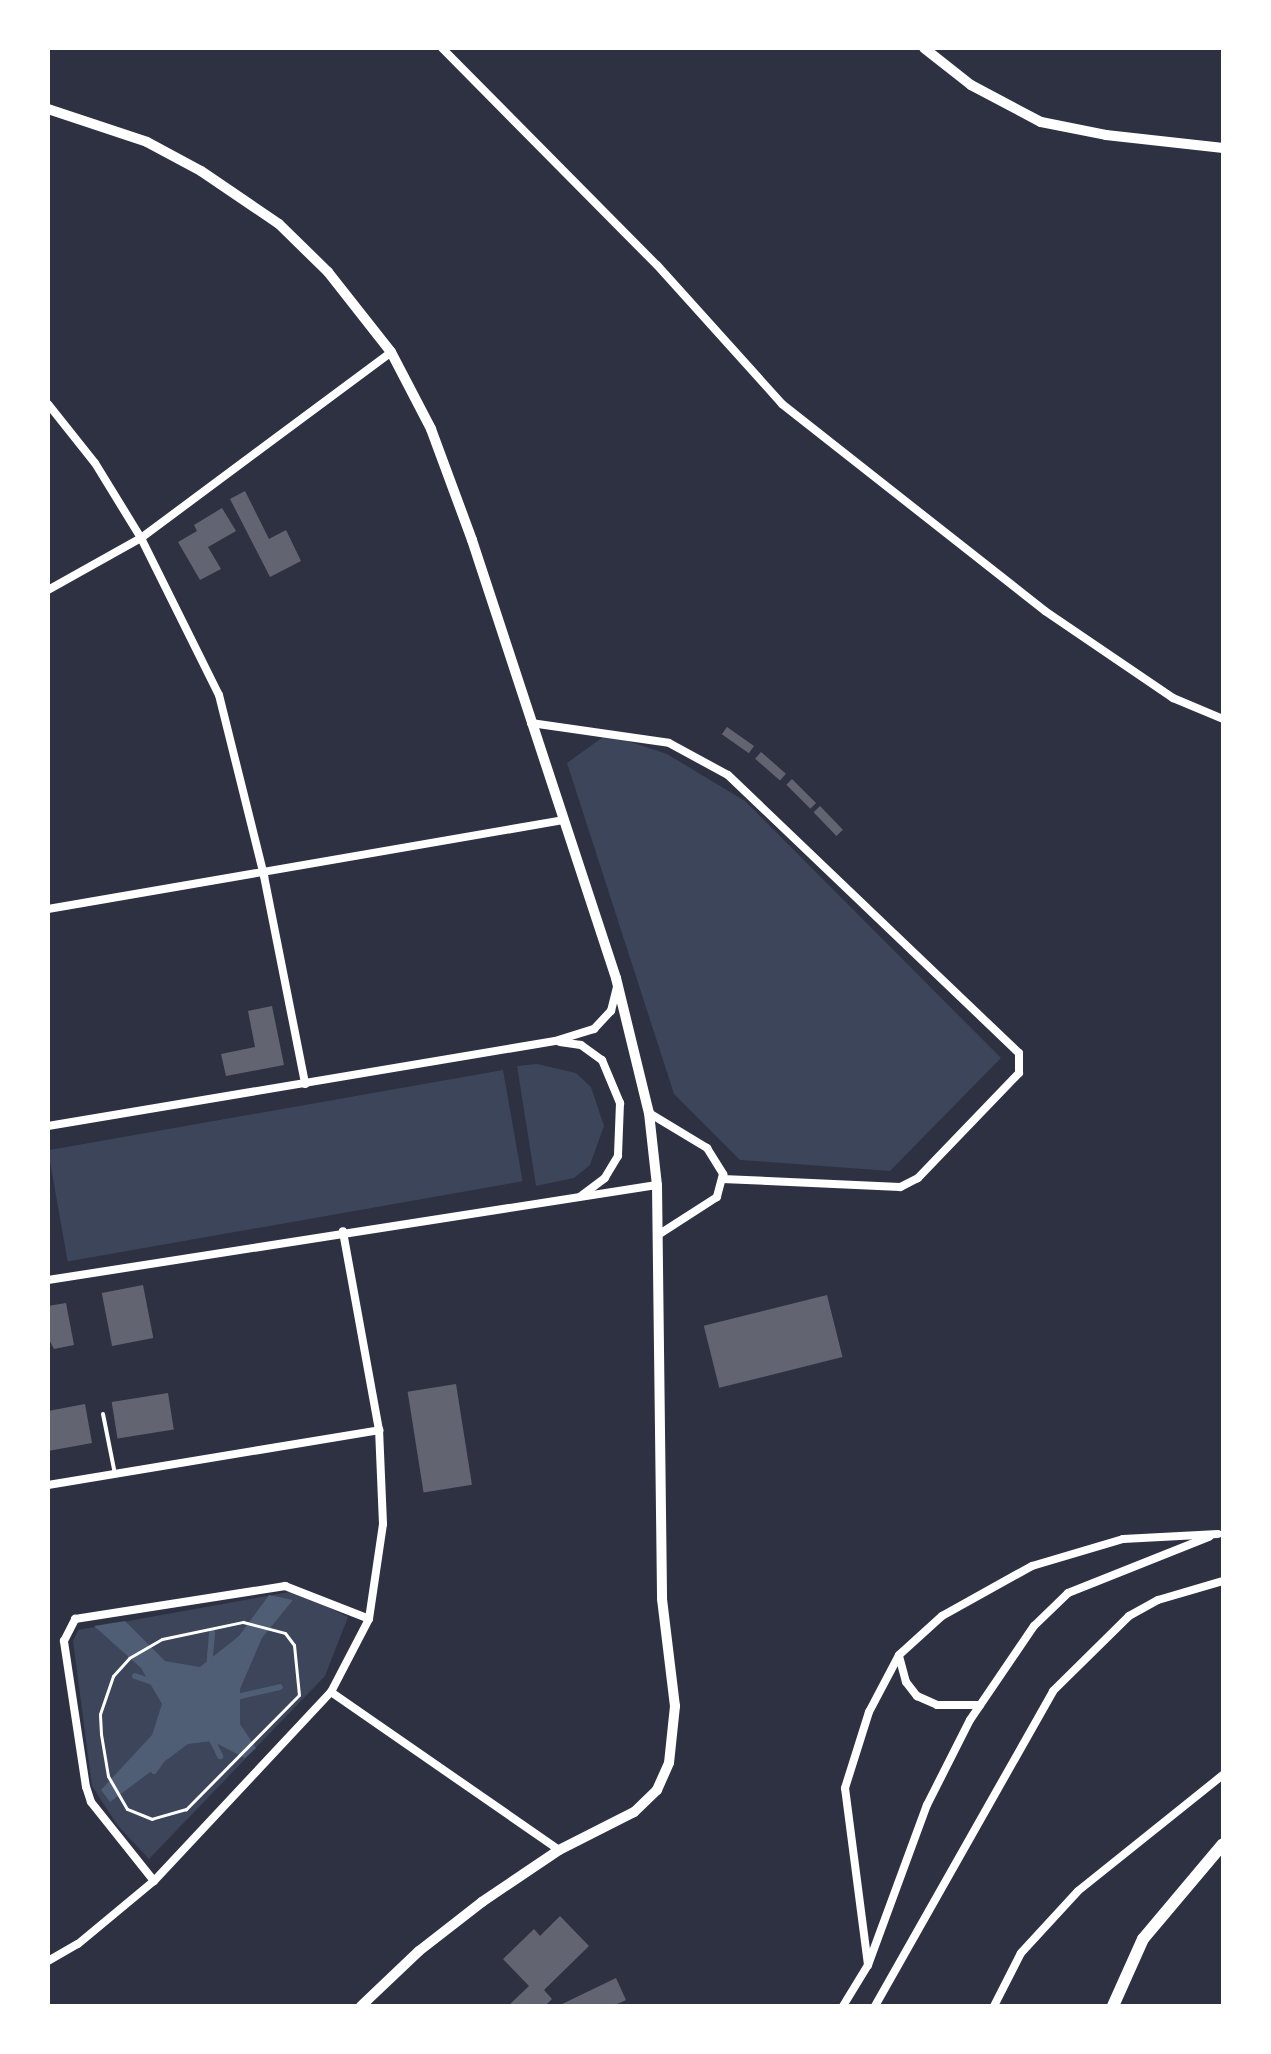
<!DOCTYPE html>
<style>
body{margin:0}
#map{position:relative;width:1271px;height:2054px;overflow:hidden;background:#2d3142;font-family:Quicksand,sans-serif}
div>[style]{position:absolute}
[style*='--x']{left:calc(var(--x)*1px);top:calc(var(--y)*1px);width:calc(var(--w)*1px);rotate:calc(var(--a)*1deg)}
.green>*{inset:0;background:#3c4559;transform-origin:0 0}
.water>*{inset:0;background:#4f5d75}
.stream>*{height:6px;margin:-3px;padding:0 3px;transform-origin:3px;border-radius:3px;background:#4f5d75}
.building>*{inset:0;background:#626471;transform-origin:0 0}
.path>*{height:3px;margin:-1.5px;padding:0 1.5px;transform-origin:1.5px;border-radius:1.5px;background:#fff}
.service>*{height:4px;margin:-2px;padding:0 2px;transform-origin:2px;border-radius:2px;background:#fff}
.minor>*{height:8px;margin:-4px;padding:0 4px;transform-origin:4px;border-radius:4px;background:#fff}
.tertiary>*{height:10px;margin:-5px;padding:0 5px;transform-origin:5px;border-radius:5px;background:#fff}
.secondary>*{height:12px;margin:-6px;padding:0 6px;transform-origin:6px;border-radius:6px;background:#fff}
span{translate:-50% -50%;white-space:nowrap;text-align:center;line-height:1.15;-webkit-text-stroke:6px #fff;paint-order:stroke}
.frame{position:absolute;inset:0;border:50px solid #fff;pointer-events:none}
</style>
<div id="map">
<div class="green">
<div style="clip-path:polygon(607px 734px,667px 754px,745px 801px,1001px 1058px,890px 1171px,740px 1160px,674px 1094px,567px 763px)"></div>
<div style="clip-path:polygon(537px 1064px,576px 1073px,591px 1087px,604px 1126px,590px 1165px,574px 1178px,536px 1186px,517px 1066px)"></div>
<div style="left:503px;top:1070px;width:113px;height:462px;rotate:80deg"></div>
<div style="clip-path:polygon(295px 1591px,348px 1617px,325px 1676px,149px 1859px,118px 1826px,92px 1786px,73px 1641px,78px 1630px)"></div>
</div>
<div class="water">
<div style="clip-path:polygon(269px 1595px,293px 1600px,262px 1638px,240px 1689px,240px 1724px,256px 1748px,245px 1758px,212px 1741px,188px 1744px,110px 1802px,101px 1790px,152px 1735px,162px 1704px,141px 1668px,94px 1626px,125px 1621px,165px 1661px,200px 1667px,239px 1636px)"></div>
</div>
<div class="stream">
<div style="--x:209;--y:1668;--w:36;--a:-85"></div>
<div style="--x:135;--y:1676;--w:24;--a:19"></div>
<div style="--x:232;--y:1698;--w:49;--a:-12.9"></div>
<div style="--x:209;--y:1734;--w:25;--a:63"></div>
<div style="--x:154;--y:1771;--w:21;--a:-55"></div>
</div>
<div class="building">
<div style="clip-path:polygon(245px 491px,269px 539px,286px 530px,301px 561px,270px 577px,230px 499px)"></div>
<div style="clip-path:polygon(222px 508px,236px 531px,208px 547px,221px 569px,200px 580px,178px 542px,197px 531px,194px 525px)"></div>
<div style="left:727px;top:727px;width:33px;height:9px;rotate:35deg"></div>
<div style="left:761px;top:752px;width:33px;height:9px;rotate:41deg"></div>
<div style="left:792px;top:779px;width:34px;height:8px;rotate:45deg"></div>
<div style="left:820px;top:806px;width:33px;height:9px;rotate:46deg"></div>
<div style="clip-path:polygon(272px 1006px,284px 1065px,226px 1076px,221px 1054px,255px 1047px,248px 1011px)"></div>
<div style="left:143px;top:1285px;width:54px;height:42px;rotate:79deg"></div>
<div style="left:827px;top:1295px;width:64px;height:127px;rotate:76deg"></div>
<div style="clip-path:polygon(66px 1303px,74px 1345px,54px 1349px,48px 1338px,48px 1306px)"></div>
<div style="left:456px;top:1384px;width:102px;height:49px;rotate:81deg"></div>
<div style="left:168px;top:1393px;width:37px;height:57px;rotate:81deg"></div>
<div style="clip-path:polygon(85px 1404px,92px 1443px,48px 1451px,48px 1411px)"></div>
<div style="clip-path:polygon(560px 1916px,589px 1946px,544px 1990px,552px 1999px,545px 2006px,508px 2006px,529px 1986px,503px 1959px,534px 1929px,540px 1936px)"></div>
<div style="clip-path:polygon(616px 1978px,626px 2000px,613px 2006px,558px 2006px)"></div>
</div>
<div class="path">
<div style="--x:243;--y:1622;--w:43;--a:14.7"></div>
<div style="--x:285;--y:1633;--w:15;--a:53"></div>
<div style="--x:294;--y:1645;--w:50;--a:84.3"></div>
<div style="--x:299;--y:1695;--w:161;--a:134.7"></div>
<div style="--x:186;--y:1809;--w:35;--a:164"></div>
<div style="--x:152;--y:1819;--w:27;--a:-158"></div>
<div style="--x:127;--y:1809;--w:38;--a:-120"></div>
<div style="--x:108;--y:1776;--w:43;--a:-99.5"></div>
<div style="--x:101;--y:1734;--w:20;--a:-93"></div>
<div style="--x:100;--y:1714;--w:40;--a:-71.1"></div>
<div style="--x:113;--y:1676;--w:24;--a:-48"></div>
<div style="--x:129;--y:1658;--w:38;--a:-30"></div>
<div style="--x:162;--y:1639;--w:83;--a:-11.9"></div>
</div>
<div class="service">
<div style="--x:103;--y:1414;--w:61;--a:78.7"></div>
</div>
<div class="minor">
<div style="--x:442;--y:48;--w:305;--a:45.3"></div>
<div style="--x:657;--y:265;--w:187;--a:48"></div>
<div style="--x:782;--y:404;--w:335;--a:38.2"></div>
<div style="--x:1045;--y:611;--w:155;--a:34.2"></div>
<div style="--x:1173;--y:698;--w:54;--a:22.8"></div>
<div style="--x:48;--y:404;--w:75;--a:51.5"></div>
<div style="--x:95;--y:463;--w:88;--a:58.5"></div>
<div style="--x:141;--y:538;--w:175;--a:63.6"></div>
<div style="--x:219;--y:695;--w:187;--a:76"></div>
<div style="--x:264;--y:876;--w:212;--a:78.8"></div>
<div style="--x:48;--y:590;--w:107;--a:-29.2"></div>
<div style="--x:141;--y:538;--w:312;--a:-36.6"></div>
<div style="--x:531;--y:723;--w:139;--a:8.2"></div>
<div style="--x:669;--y:743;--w:67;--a:28.5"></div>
<div style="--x:728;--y:775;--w:402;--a:43.7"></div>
<div style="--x:1019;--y:1053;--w:20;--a:90"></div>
<div style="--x:1019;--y:1073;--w:146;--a:133.9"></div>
<div style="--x:918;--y:1178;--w:20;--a:153"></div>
<div style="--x:900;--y:1187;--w:178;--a:-177.4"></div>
<div style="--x:48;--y:909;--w:524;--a:-9.79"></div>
<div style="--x:560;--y:1042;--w:21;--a:8"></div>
<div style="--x:581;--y:1045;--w:26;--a:36"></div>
<div style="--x:602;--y:1060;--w:47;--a:67.3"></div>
<div style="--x:620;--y:1103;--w:53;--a:92.2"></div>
<div style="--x:618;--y:1156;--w:26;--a:121"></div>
<div style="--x:605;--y:1178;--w:30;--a:143"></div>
<div style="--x:649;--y:1113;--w:68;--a:31.1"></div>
<div style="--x:707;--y:1148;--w:31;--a:58"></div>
<div style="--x:723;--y:1174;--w:24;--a:105"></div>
<div style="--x:717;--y:1197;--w:70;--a:147.2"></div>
<div style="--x:48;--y:1126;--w:514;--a:-9.52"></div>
<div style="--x:555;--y:1041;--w:41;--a:-17.1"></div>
<div style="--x:594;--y:1029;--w:25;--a:-47"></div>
<div style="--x:611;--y:1011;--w:25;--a:-76"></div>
<div style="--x:48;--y:1280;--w:616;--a:-8.87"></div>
<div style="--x:48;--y:1485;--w:336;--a:-9.4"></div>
<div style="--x:899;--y:1656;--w:27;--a:75"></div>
<div style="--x:906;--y:1682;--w:18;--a:52"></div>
<div style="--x:917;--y:1696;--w:22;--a:24"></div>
<div style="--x:937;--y:1705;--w:43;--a:0"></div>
<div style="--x:331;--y:1692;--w:277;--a:34.7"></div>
<div style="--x:154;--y:1881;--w:101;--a:-128.6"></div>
<div style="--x:91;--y:1802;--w:16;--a:-108"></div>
<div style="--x:86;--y:1787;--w:148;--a:-98.6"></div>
<div style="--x:64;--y:1641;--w:25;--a:-63"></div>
<div style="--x:75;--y:1619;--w:213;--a:-8.9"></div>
<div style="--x:285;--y:1586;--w:90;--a:21.4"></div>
<div style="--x:48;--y:1961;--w:34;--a:-30"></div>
<div style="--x:78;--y:1944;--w:99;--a:-39.7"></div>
<div style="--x:154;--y:1881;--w:259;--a:-46.9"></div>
<div style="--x:331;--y:1692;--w:82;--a:-62.5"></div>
<div style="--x:369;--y:1619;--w:96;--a:-81.6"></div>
<div style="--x:383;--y:1524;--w:94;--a:-92.4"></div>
<div style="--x:379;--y:1430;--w:202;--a:-100.3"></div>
<div style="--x:868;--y:1965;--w:178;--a:-97.4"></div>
<div style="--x:845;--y:1788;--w:80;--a:-72.5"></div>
<div style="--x:869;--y:1712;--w:64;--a:-62.2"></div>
<div style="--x:899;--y:1655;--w:58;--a:-42.2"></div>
<div style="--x:942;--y:1616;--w:103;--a:-29.1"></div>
<div style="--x:1032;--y:1566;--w:95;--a:-16.5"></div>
<div style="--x:1123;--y:1539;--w:95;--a:-3"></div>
<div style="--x:843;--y:2006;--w:48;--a:-58.6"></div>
<div style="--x:868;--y:1965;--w:171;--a:-69.8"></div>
<div style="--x:927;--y:1805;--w:95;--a:-63.2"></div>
<div style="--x:970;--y:1720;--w:114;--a:-55.8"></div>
<div style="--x:1034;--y:1626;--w:47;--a:-44.1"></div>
<div style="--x:1068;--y:1593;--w:152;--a:-21.7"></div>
<div style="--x:875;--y:2006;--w:362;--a:-60.5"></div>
<div style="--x:1053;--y:1691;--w:107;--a:-44.6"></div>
<div style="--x:1129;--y:1616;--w:33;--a:-29"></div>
<div style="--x:1158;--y:1600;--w:68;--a:-16.3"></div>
<div style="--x:994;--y:2006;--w:59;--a:-63"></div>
<div style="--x:1021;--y:1953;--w:84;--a:-47.4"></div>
<div style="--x:1078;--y:1891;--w:186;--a:-38.7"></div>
</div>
<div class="tertiary">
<div style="--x:924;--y:48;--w:60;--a:38.2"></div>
<div style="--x:971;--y:85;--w:79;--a:27.9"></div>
<div style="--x:1041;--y:122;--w:66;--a:11.3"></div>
<div style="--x:1106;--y:135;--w:118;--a:6.3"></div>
<div style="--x:48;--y:109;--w:104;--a:18.4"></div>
<div style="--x:147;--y:142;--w:61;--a:28.2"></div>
<div style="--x:201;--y:171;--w:94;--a:34.2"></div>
<div style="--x:279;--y:224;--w:69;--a:44.4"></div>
<div style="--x:328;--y:272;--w:102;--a:51.8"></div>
<div style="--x:391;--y:352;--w:87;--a:62.5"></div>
<div style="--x:431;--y:429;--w:118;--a:69.7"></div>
<div style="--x:472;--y:540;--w:461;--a:71.8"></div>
<div style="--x:616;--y:978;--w:139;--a:76.3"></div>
<div style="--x:649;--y:1113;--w:72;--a:83.7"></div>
<div style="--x:657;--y:1185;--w:414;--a:89.3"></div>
<div style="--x:662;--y:1599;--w:108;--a:83.1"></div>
<div style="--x:675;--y:1706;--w:57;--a:96"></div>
<div style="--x:669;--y:1763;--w:30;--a:114"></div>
<div style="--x:657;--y:1790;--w:32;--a:136"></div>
<div style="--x:634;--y:1812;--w:84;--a:153.1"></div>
<div style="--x:559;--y:1850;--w:93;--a:146"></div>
<div style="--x:482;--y:1902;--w:80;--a:142.1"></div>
<div style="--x:419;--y:1951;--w:80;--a:136.5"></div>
</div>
<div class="secondary">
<div style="--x:1113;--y:2006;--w:73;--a:-65.9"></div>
<div style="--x:1143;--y:1939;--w:124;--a:-49.9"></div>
</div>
<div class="frame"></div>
</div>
